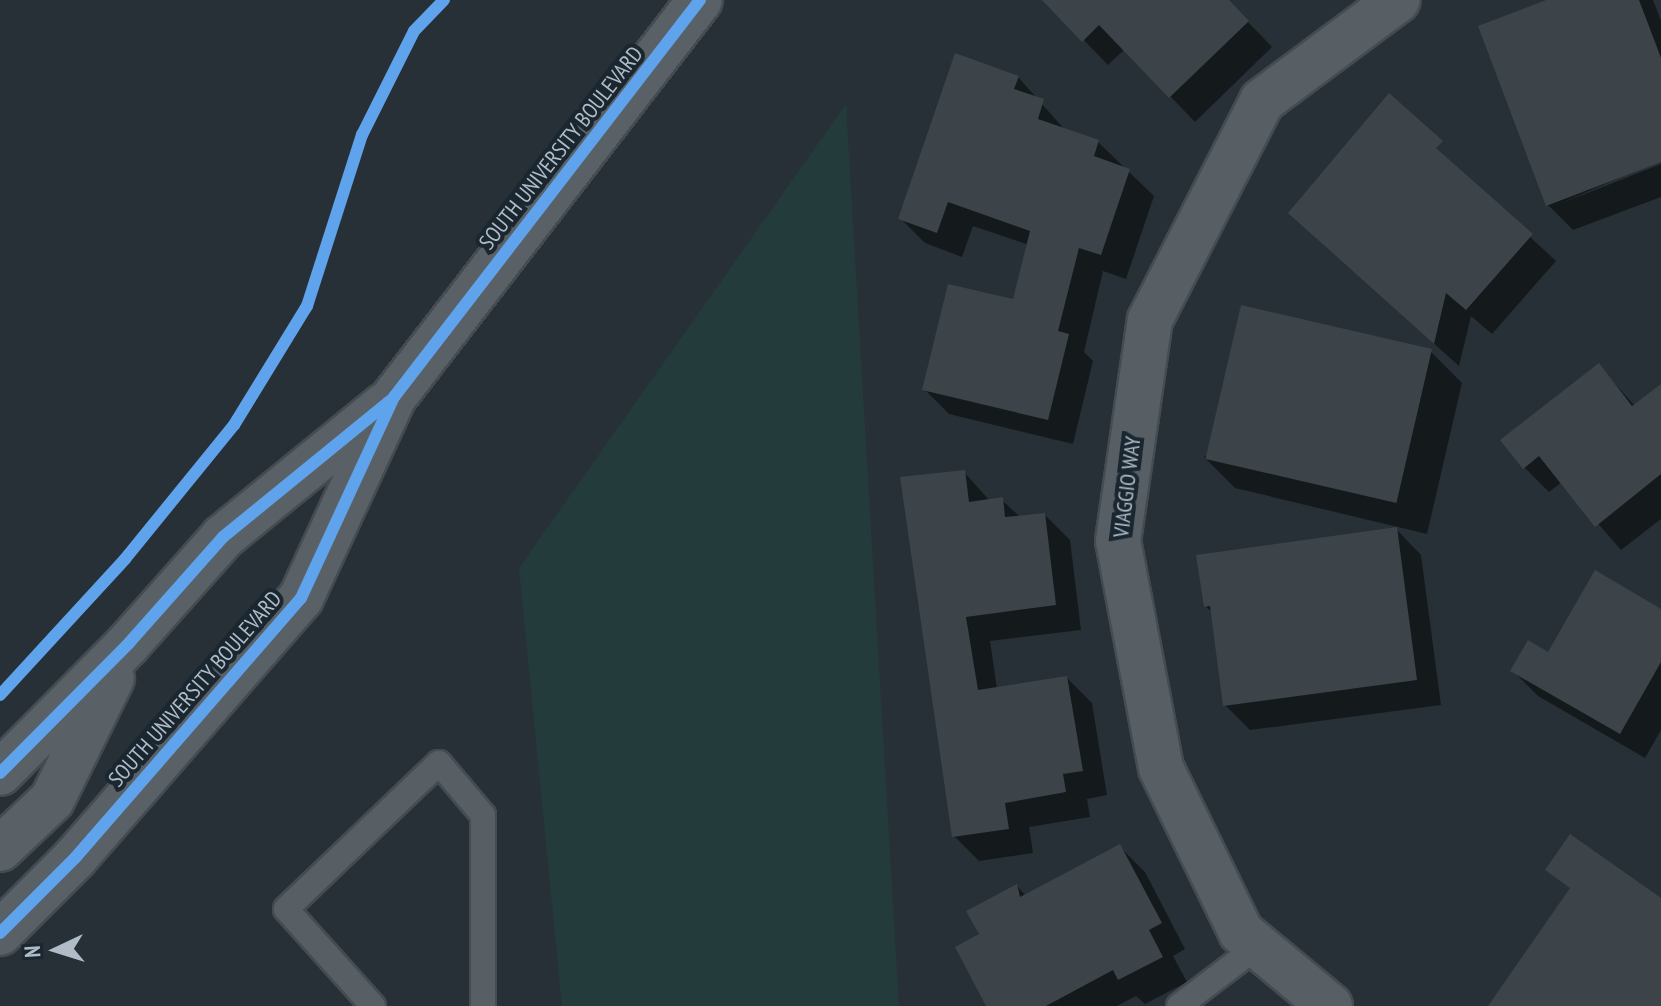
<!DOCTYPE html>
<style>
body{margin:0}
#map{position:relative;width:1661px;height:1006px;overflow:hidden;background:#273036;font-family:"PT Sans Narrow",sans-serif}
div>[style]{position:absolute}
[style*='--x']{left:calc(var(--x)*1px);top:calc(var(--y)*1px);width:calc(var(--w)*1px);rotate:calc(var(--a)*1deg)}
.green>*{inset:0;background:#243b3b}
.shadow>*{inset:0;background:#0007}
.building>*{inset:0;background:#3c4449;transform-origin:0 0}
.roads{filter:drop-shadow(2px 0 #454c51) drop-shadow(-2px 0 #454c51) drop-shadow(0 2px #454c51) drop-shadow(0 -2px #454c51)}
.lane>*{height:24px;margin:-12px;padding:0 12px;transform-origin:12px;border-radius:12px;background:#575e64}
.street>*{height:44px;margin:-22px;padding:0 22px;transform-origin:22px;border-radius:22px;background:#575e64}
.primary>*{height:44px;margin:-22px;padding:0 22px;transform-origin:22px;border-radius:22px;background:#5a6166}
.cycleway>*{height:12px;margin:-6px;padding:0 6px;transform-origin:6px;border-radius:6px;background:#60a3ed}
span{translate:-50% -50%;white-space:nowrap;text-align:center;line-height:1.15;-webkit-text-stroke:8px #1a2731;paint-order:stroke}
.street-label{font-size:22px;color:#b0bdc8}
.north{position:absolute;left:16px;top:910px;width:80px;height:80px;-webkit-text-stroke:6px #1a2731;paint-order:stroke;rotate:266deg;font-size:22px;font-weight:700;line-height:32px;text-align:center;color:#b0bdc8}
.north::after{content:'';display:block;margin:auto;width:28px;height:36px;background:#b0bdc8;clip-path:polygon(50% 0,100% 100%,50% 72%,0 100%)}
</style>
<div id="map">
<div class="green">
<div style="clip-path:polygon(846px 104px,899px 1006px,562px 1006px,519px 568px)"></div>
</div>
<div class="shadow">
<div style="clip-path:polygon(1045px 0,1227px 0,1272px 47px,1195px 122px,1125px 49px,1108px 65px)"></div>
<div style="clip-path:polygon(1552px 0,1653px 0,1661px 21px,1661px 160px,1559px 204px,1661px 164px,1661px 197px,1573px 230px,1548px 205px,1481px 27px)"></div>
<div style="clip-path:polygon(1018px 77px,1066px 131px,1098px 142px,1154px 196px,1126px 279px,1103px 271px,1084px 352px,1093px 361px,1073px 444px,949px 414px,924px 389px,1015px 302px,1029px 245px,973px 226px,962px 257px,925px 243px,900px 218px)"></div>
<div style="clip-path:polygon(1453px 166px,1556px 261px,1492px 334px,1471px 316px,1459px 366px,1316px 238px)"></div>
<div style="clip-path:polygon(1431px 352px,1462px 383px,1427px 534px,1235px 488px,1204px 457px)"></div>
<div style="clip-path:polygon(1599px 366px,1635px 406px,1661px 386px,1661px 519px,1621px 550px,1562px 482px,1549px 492px,1524px 467px)"></div>
<div style="clip-path:polygon(964px 472px,990px 501px,1002px 500px,1020px 517px,1045px 515px,1070px 540px,1081px 630px,990px 641px,997px 689px,1067px 678px,1092px 703px,1107px 795px,1087px 799px,1090px 817px,1029px 827px,1033px 853px,979px 861px,954px 836px)"></div>
<div style="clip-path:polygon(1396px 529px,1421px 555px,1441px 705px,1250px 730px,1225px 705px,1213px 613px,1205px 606px)"></div>
<div style="clip-path:polygon(1661px 611px,1661px 730px,1645px 758px,1538px 696px,1513px 671px)"></div>
<div style="clip-path:polygon(1120px 847px,1145px 872px,1185px 949px,1173px 956px,1187px 982px,1145px 1004px,1136px 996px,1117px 1006px,989px 1006px,982px 935px,1017px 886px,1026px 896px)"></div>
</div>
<div class="building">
<div style="clip-path:polygon(1042px 0,1229px 0,1249px 21px,1169px 98px,1099px 25px,1082px 42px)"></div>
<div style="clip-path:polygon(1546px 0,1639px 0,1661px 58px,1661px 162px,1546px 206px,1478px 26px)"></div>
<div style="clip-path:polygon(955px 53px,1019px 76px,1014px 89px,1044px 99px,1038px 119px,1099px 140px,1094px 156px,1130px 169px,1101px 255px,1079px 248px,1058px 331px,1069px 334px,1048px 420px,922px 390px,948px 284px,1013px 299px,1030px 231px,948px 202px,937px 233px,898px 219px)"></div>
<div style="clip-path:polygon(1389px 93px,1443px 141px,1436px 148px,1533px 234px,1466px 310px,1446px 293px,1434px 344px,1288px 213px)"></div>
<div style="left:1241px;top:305px;width:196px;height:158px;rotate:13deg"></div>
<div style="clip-path:polygon(1599px 363px,1632px 406px,1661px 384px,1661px 474px,1595px 527px,1539px 456px,1523px 469px,1500px 440px)"></div>
<div style="clip-path:polygon(965px 470px,969px 502px,1003px 497px,1005px 517px,1045px 513px,1056px 605px,966px 617px,978px 690px,1067px 676px,1083px 771px,1063px 774px,1066px 792px,1005px 803px,1009px 829px,952px 837px,900px 477px)"></div>
<div style="clip-path:polygon(1397px 527px,1417px 680px,1223px 706px,1210px 606px,1204px 607px,1196px 555px)"></div>
<div style="clip-path:polygon(1595px 570px,1661px 609px,1661px 662px,1620px 734px,1510px 671px,1528px 640px,1548px 652px)"></div>
<div style="clip-path:polygon(1570px 834px,1661px 898px,1661px 1006px,1488px 1006px,1570px 888px,1545px 870px)"></div>
<div style="clip-path:polygon(1120px 844px,1162px 923px,1149px 930px,1163px 957px,1118px 980px,1113px 970px,1046px 1006px,986px 1006px,955px 947px,979px 934px,966px 911px,1017px 884px,1020px 897px)"></div>
</div>
<div class="roads">
<div class="lane">
<div style="--x:373;--y:1006;--w:130;--a:-131.9"></div>
<div style="--x:286;--y:909;--w:211;--a:-43.7"></div>
<div style="--x:439;--y:763;--w:68;--a:49.8"></div>
<div style="--x:483;--y:815;--w:191;--a:90"></div>
<div style="--x:1179;--y:1006;--w:99;--a:-37.2"></div>
</div>
<div class="street">
<div style="--x:1330;--y:1006;--w:116;--a:-140.3"></div>
<div style="--x:1241;--y:932;--w:182;--a:-116"></div>
<div style="--x:1161;--y:768;--w:231;--a:-100.7"></div>
<div style="--x:1118;--y:541;--w:223;--a:-81.8"></div>
<div style="--x:1150;--y:320;--w:246;--a:-62.9"></div>
<div style="--x:1262;--y:101;--w:169;--a:-36.6"></div>
</div>
<div class="primary">
<div style="--x:0;--y:773;--w:183;--a:-45.2"></div>
<div style="--x:129;--y:643;--w:142;--a:-48.4"></div>
<div style="--x:223;--y:537;--w:209;--a:-39.2"></div>
<div style="--x:0;--y:849;--w:71;--a:-43.3"></div>
<div style="--x:52;--y:800;--w:136;--a:-63.8"></div>
<div style="--x:0;--y:933;--w:106;--a:-45"></div>
<div style="--x:75;--y:858;--w:344;--a:-49"></div>
<div style="--x:301;--y:598;--w:221;--a:-65.2"></div>
<div style="--x:394;--y:397;--w:501;--a:-52.38"></div>
</div>
</div>
<div class="cycleway">
<div style="--x:0;--y:695;--w:185;--a:-47.4"></div>
<div style="--x:125;--y:559;--w:173;--a:-50.9"></div>
<div style="--x:234;--y:425;--w:140;--a:-58.5"></div>
<div style="--x:307;--y:306;--w:180;--a:-72.2"></div>
<div style="--x:362;--y:135;--w:116;--a:-63.4"></div>
<div style="--x:414;--y:31;--w:43;--a:-45.9"></div>
<div style="--x:0;--y:773;--w:183;--a:-45.2"></div>
<div style="--x:129;--y:643;--w:142;--a:-48.4"></div>
<div style="--x:223;--y:537;--w:215;--a:-39.2"></div>
<div style="--x:0;--y:933;--w:106;--a:-45"></div>
<div style="--x:75;--y:858;--w:344;--a:-49"></div>
<div style="--x:301;--y:598;--w:221;--a:-65.2"></div>
<div style="--x:394;--y:397;--w:501;--a:-52.38"></div>
</div>
<div class="street-label">
<span style="left:561px;top:148px;rotate:-52deg">SOUTH UNIVERSITY BOULEVARD</span>
<span style="left:1127px;top:487px;rotate:-83deg">VIAGGIO WAY</span>
<span style="left:195px;top:689px;rotate:-49deg">SOUTH UNIVERSITY BOULEVARD</span>
</div>
<div class="north">N</div>
</div>
